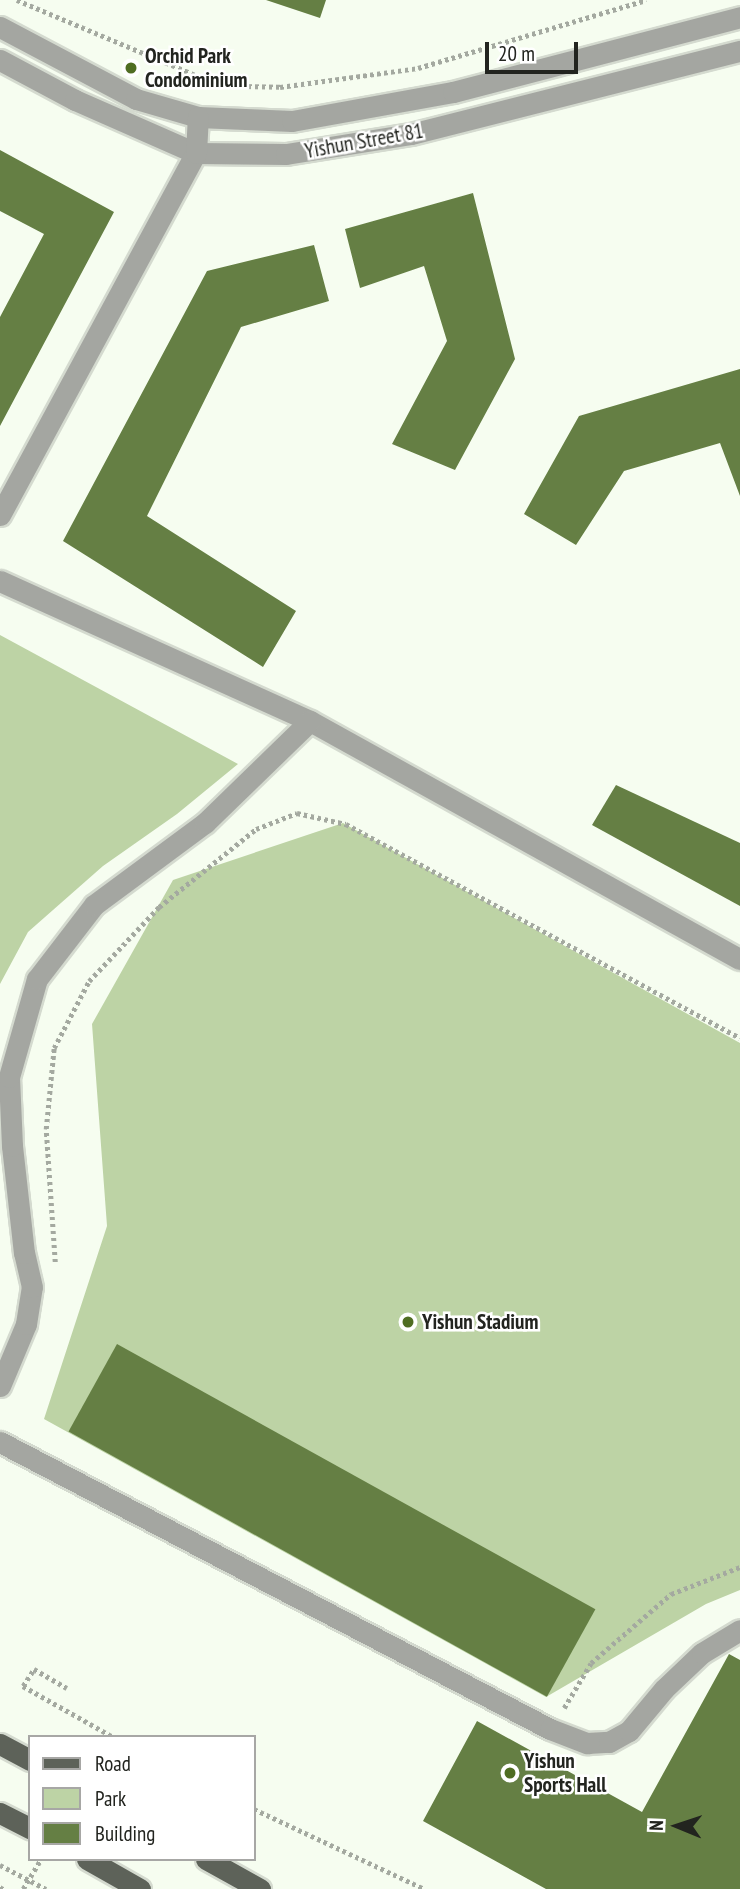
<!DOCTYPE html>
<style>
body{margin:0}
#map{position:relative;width:740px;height:1889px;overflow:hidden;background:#f6fdf0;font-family:"PT Sans Narrow",sans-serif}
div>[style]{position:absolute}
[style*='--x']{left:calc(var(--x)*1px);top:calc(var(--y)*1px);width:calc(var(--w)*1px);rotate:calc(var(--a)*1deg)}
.green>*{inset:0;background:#bdd3a5}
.building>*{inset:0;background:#657f44;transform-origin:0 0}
.path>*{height:4.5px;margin-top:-2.25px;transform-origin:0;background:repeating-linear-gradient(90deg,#a4a9a0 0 3.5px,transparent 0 7px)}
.roads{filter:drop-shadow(2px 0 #d4dacf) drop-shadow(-2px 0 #d4dacf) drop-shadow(0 2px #d4dacf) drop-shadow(0 -2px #d4dacf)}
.minor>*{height:21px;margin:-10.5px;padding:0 10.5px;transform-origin:10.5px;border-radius:10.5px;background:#a4a6a1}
.major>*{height:21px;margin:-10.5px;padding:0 10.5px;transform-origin:10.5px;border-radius:10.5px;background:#5d6259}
.dots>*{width:19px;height:19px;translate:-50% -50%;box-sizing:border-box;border:4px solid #fff;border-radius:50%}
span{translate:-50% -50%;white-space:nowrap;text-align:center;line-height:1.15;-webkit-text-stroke:5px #fff;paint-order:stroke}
.poi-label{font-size:21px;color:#22241f;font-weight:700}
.left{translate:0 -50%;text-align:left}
.street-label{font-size:21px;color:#22241f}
.legend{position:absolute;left:28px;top:1735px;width:228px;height:126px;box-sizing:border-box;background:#fff;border:2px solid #a7a7a5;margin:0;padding:9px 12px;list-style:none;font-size:21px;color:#22241f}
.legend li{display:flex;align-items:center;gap:14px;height:35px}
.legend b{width:35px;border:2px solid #a7a7a5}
.north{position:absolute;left:642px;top:1791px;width:70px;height:70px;-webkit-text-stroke:5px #fff;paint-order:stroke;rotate:272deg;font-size:19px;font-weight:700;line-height:28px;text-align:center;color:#22241f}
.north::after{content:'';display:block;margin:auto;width:24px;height:32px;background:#22241f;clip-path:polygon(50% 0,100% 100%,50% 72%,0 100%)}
.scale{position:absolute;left:485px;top:42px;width:93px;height:32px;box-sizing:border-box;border:4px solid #22241f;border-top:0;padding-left:9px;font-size:21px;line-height:24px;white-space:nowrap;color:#22241f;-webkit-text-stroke:5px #fff;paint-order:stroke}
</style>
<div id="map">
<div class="green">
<div style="clip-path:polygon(0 635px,238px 764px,177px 814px,103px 866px,28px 932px,0 984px)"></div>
<div style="clip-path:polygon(343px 823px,740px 1043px,740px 1590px,706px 1604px,546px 1697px,44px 1419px,107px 1226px,92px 1024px,173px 880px)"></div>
</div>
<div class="building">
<div style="clip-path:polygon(266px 0,326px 0,320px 18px)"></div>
<div style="clip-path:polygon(0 150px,114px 212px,0 426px,0 317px,44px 234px,0 211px)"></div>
<div style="clip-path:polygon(473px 193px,515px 359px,455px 470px,392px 444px,447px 341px,424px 266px,360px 288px,345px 229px)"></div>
<div style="clip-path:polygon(314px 245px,329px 301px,241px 327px,147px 516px,296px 611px,263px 667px,63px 541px,207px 271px)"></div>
<div style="clip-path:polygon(740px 369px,740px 496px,720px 443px,624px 471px,576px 545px,524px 514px,579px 416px)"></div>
<div style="clip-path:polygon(616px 785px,740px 843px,740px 906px,592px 825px)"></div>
<div style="left:117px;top:1344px;width:547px;height:100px;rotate:29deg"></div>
<div style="clip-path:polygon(729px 1654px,740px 1660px,740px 1889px,546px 1889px,423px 1821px,477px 1721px,642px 1812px)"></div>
</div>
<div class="path">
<div style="--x:17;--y:0;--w:204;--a:22.8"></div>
<div style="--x:205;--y:79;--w:37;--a:11"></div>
<div style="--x:241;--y:86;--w:39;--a:1"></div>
<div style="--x:280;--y:87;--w:139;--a:-7.8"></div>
<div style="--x:418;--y:68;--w:238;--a:-16.6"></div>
<div style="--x:55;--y:1262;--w:133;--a:-93.9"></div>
<div style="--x:46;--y:1129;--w:81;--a:-84.4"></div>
<div style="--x:54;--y:1048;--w:76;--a:-62.4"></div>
<div style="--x:89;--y:981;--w:102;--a:-46.6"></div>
<div style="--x:159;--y:907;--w:124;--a:-38.8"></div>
<div style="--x:256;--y:829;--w:44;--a:-21.3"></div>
<div style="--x:297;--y:813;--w:50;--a:12.7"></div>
<div style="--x:346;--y:824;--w:448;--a:28.5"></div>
<div style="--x:23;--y:1686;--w:103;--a:29.5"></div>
<div style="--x:23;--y:1686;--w:20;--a:-57"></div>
<div style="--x:34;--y:1669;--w:38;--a:30"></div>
<div style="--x:564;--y:1708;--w:52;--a:-59"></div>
<div style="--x:591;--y:1663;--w:106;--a:-40.8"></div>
<div style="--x:671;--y:1594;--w:74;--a:-21.4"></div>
<div style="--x:254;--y:1809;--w:189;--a:25.1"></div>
<div style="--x:0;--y:1865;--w:52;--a:27.6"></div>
<div style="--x:0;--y:1887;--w:4;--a:34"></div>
<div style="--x:23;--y:1889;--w:35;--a:-59"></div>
</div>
<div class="roads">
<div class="minor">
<div style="--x:0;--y:27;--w:154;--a:27.9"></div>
<div style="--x:136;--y:99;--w:65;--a:16.2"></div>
<div style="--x:198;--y:117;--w:94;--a:2.4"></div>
<div style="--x:292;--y:121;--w:164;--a:-10.2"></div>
<div style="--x:453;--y:92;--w:297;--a:-14.6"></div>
<div style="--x:0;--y:60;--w:85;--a:28.1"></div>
<div style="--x:75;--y:100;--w:132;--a:23.7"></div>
<div style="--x:196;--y:153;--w:90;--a:0.6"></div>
<div style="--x:286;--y:154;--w:127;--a:-9.1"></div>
<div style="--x:411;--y:134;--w:339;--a:-14.2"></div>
<div style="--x:0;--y:515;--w:412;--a:-61.6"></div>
<div style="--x:196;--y:153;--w:36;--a:-87"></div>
<div style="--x:0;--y:581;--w:340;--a:24.3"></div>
<div style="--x:310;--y:721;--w:491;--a:29"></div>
<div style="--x:0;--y:1386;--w:67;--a:-67.2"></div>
<div style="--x:26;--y:1324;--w:37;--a:-81"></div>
<div style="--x:32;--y:1287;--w:35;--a:-103"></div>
<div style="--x:24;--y:1253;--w:108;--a:-96.4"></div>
<div style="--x:12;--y:1146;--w:69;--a:-92.5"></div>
<div style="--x:9;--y:1077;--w:102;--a:-74.1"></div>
<div style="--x:37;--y:979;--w:93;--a:-52.4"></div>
<div style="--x:94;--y:905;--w:138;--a:-36.5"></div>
<div style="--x:205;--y:823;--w:146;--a:-44.2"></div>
<div style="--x:0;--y:1442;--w:620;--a:27.56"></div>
<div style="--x:550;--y:1729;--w:40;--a:21"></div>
<div style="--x:587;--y:1743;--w:22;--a:-3"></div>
<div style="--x:609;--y:1742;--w:23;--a:-29"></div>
<div style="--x:629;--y:1731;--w:55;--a:-50.2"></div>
<div style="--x:664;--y:1689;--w:52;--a:-43.5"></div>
<div style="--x:702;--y:1653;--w:44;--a:-31.2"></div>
</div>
<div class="major">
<div style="--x:0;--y:1744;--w:34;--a:28"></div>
<div style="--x:0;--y:1813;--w:34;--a:27"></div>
<div style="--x:87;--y:1859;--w:61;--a:29.5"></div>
<div style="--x:206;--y:1859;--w:62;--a:29.1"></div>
</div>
</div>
<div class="dots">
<div style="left:131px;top:68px;background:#4f6d22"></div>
<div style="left:408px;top:1322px;background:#4f6d22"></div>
<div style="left:510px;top:1773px;background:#4f6d22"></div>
</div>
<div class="poi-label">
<span class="left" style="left:145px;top:68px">Orchid Park<br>Condominium</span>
<span class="left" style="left:422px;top:1322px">Yishun Stadium</span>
<span class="left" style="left:524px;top:1773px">Yishun<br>Sports Hall</span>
</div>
<div class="street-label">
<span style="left:364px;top:141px;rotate:-10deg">Yishun Street 81</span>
</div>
<ul class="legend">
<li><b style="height:9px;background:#5d6259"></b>Road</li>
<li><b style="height:19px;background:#bdd3a5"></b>Park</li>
<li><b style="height:19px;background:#657f44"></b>Building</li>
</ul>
<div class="north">N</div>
<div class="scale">20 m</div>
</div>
